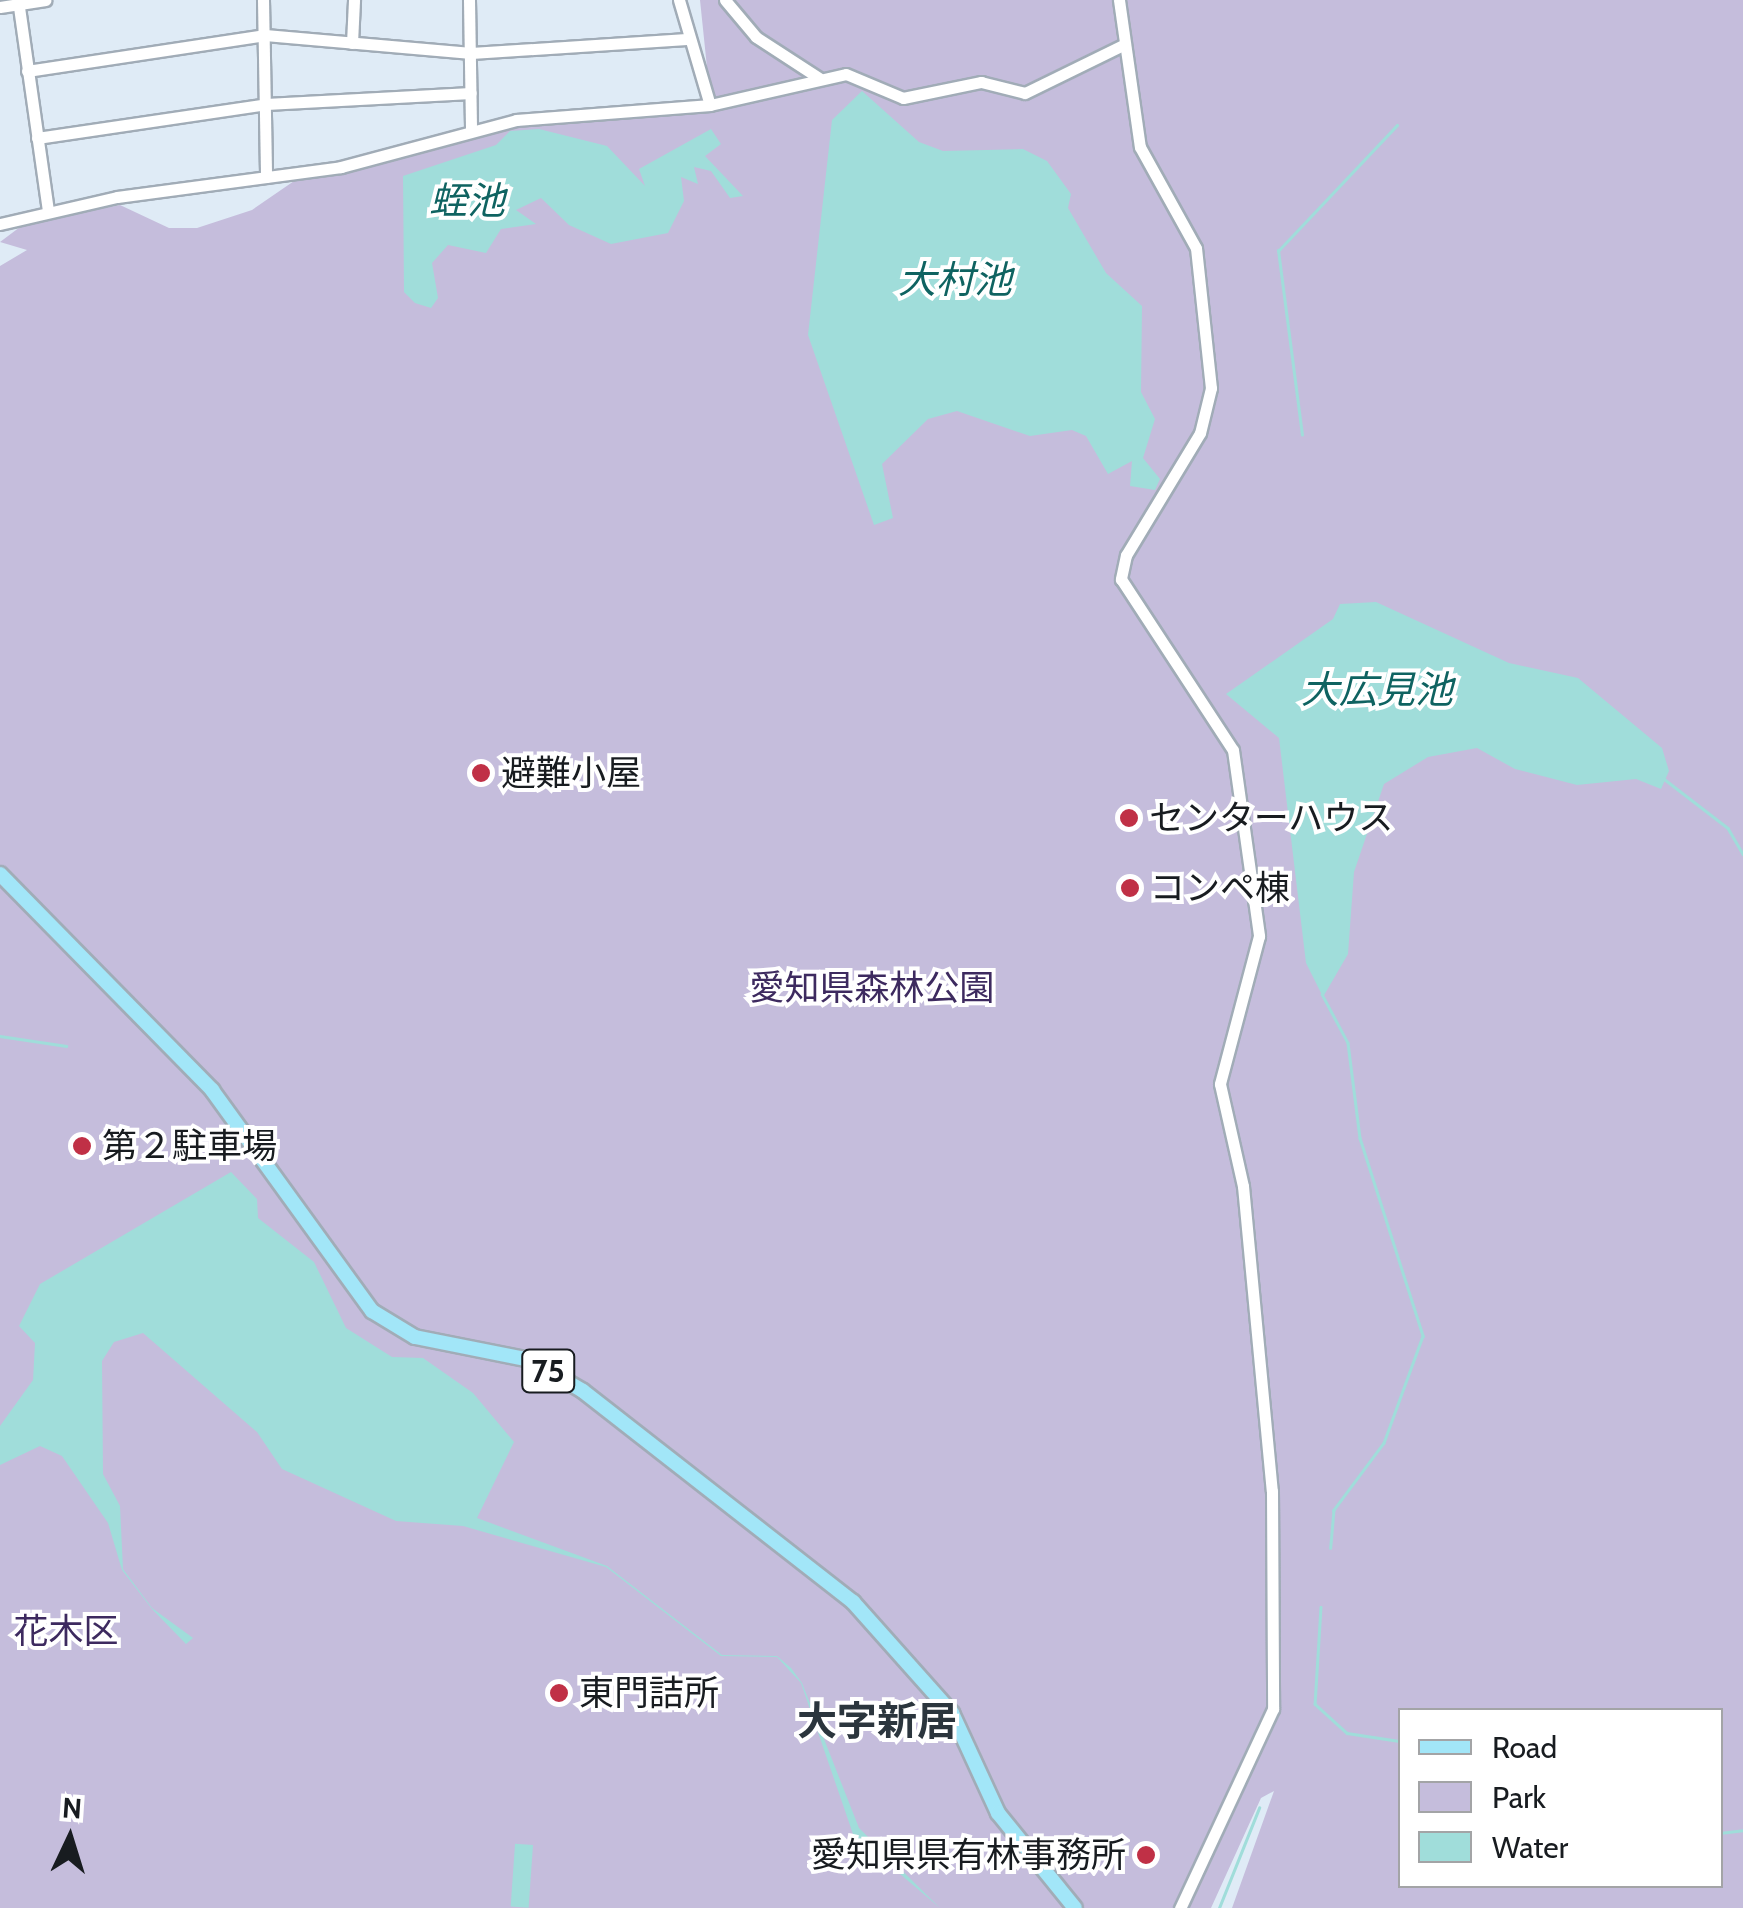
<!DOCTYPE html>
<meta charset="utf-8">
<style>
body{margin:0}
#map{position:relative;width:1743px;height:1908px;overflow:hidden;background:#dfebf6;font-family:Cabin,"Noto Sans JP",sans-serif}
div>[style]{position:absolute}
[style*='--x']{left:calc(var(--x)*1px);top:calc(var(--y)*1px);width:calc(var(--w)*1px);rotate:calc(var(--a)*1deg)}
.green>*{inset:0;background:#c5bddc}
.water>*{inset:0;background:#a0ddda;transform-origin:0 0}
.stream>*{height:2.5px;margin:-1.25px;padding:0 1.25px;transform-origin:1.25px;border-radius:1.25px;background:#a0ddda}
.roads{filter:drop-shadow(2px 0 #a1acb7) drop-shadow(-2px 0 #a1acb7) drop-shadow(0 2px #a1acb7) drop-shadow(0 -2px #a1acb7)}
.minor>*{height:11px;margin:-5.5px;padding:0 5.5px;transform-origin:5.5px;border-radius:5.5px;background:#fff}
.major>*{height:14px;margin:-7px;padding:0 7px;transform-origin:7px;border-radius:7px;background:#a2e6f8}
.dots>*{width:28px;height:28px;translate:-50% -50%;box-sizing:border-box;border:5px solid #fff;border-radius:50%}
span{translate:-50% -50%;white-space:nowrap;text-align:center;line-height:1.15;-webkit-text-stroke:8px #fff;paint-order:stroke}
.shield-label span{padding:2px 8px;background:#fff;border:2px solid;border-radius:8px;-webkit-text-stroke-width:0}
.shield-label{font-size:32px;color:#181c20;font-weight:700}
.poi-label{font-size:35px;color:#181c20}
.left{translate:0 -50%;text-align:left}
.right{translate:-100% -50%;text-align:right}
.park-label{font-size:35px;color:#3d2a5f}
.water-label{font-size:38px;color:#0f6361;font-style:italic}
.quarter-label{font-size:40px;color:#2b353d;font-weight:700}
.legend{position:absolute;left:1398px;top:1708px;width:325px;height:180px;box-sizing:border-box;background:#fff;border:2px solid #a3a4a6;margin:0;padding:12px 18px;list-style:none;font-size:30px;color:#181c20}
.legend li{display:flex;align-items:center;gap:20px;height:50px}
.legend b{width:50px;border:2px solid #a3a4a6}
.north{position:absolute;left:20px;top:1788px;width:100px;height:100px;-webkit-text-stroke:8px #fff;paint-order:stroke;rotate:4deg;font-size:28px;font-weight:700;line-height:40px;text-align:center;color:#181c20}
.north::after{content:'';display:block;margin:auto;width:35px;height:45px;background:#181c20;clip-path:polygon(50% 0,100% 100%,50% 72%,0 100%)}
</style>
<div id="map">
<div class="green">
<div style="clip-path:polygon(evenodd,700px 0,1743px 0,1743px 1908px,1232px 1908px,1274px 1791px,1261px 1798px,1211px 1908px,0 1908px,0 266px,27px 250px,0 242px,24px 224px,120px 205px,169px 228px,197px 228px,252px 210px,297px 179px,516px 123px,711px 106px,700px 0,1400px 1710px,1720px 1710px,1720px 1886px,1400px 1886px,1400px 1710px)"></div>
</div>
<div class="water">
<div style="clip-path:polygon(862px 91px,919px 142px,943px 151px,1023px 149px,1047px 161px,1071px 194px,1068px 208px,1106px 273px,1142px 306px,1141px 392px,1155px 419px,1143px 458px,1160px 479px,1155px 490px,1130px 486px,1132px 461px,1108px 474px,1086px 436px,1072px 430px,1030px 436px,957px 411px,928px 419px,882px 464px,893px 518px,874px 525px,808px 335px,832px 120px)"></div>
<div style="clip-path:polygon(539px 129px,607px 146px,645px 186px,639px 169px,711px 129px,721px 144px,705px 156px,743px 196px,730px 198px,711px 171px,694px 167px,698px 184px,681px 177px,684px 201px,668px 233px,611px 244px,569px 225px,541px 198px,516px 210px,536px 224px,501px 229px,486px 253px,448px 245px,432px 263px,438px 298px,431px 308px,415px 303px,404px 292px,403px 176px,496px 145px,510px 131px)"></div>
<div style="clip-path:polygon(1376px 602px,1509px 663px,1578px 678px,1662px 748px,1669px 771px,1661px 789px,1636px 779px,1577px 785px,1515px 769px,1477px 748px,1428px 757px,1384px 784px,1354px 872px,1348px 954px,1323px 997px,1306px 963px,1279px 738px,1226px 694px,1333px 619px,1340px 604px)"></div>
<div style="clip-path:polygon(231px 1172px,257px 1199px,258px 1218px,314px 1262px,346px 1328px,392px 1357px,423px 1358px,473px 1393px,514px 1442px,477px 1518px,607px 1566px,722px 1655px,777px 1656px,791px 1668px,802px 1683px,859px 1828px,940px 1908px,853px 1834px,801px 1683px,777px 1657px,721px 1656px,606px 1567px,463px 1526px,396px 1521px,282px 1469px,257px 1432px,143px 1333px,114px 1342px,102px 1361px,103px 1474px,120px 1506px,123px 1569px,152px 1608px,193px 1638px,186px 1644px,152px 1609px,122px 1570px,108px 1523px,62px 1456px,40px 1446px,0 1465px,0 1426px,33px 1380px,35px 1343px,19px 1326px,40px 1284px)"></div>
<div style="left:533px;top:1845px;width:63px;height:18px;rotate:94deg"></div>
</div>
<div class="stream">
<div style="--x:1302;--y:435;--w:186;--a:-97.4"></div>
<div style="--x:1278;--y:251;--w:173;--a:-46.6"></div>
<div style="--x:1663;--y:778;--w:82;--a:37.6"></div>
<div style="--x:1728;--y:828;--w:30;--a:60"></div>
<div style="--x:1322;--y:994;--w:55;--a:62"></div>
<div style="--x:1348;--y:1043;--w:96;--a:82.8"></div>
<div style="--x:1360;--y:1138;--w:208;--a:72.3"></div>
<div style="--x:1423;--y:1336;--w:114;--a:110"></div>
<div style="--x:1384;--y:1443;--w:84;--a:126.7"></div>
<div style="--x:1334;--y:1510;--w:38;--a:95"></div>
<div style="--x:0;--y:1036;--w:67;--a:8.6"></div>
<div style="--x:1321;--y:1607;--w:97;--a:93.5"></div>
<div style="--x:1315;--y:1704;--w:43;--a:42.2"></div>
<div style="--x:1347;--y:1733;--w:54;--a:8.6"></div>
<div style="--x:1720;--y:1833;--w:23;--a:-7"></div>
<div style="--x:1219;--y:1908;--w:108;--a:-68.2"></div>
</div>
<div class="roads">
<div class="minor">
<div style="--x:18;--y:0;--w:212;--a:81.9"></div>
<div style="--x:263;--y:0;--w:177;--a:89"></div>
<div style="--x:469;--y:0;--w:130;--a:89.1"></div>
<div style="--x:679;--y:0;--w:109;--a:73.6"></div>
<div style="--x:725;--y:0;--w:48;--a:50"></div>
<div style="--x:756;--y:37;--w:75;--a:33.1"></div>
<div style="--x:1119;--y:0;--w:148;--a:81.9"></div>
<div style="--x:1140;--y:147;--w:115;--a:61"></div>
<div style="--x:1196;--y:248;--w:141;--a:83.9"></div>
<div style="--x:1211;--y:388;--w:46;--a:103.7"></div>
<div style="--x:1200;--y:433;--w:143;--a:121.2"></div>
<div style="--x:1126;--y:555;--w:25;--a:102"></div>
<div style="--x:1121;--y:579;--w:204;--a:56.8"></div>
<div style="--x:1233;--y:750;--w:188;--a:82"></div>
<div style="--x:1259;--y:936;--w:153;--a:104.8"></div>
<div style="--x:1220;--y:1084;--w:105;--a:77.3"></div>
<div style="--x:1243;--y:1186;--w:306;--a:84.6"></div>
<div style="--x:1272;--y:1491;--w:218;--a:89.7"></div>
<div style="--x:1273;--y:1709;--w:220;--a:115"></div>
<div style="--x:0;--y:7;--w:46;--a:-8.8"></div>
<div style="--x:352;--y:43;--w:43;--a:-87.3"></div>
<div style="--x:27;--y:71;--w:241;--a:-8.6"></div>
<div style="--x:265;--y:35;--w:207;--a:5"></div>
<div style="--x:471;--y:53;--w:216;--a:-3.7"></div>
<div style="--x:37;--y:138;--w:232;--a:-8.4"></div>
<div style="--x:266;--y:104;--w:205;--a:-3.1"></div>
<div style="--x:0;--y:224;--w:120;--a:-13"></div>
<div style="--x:117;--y:197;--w:226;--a:-7.6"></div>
<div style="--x:341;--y:167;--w:181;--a:-15"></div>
<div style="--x:516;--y:120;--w:195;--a:-4.4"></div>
<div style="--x:710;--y:105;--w:139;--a:-12.8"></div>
<div style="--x:846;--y:74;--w:62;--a:22.8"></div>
<div style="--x:903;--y:98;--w:80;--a:-11.6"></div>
<div style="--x:981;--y:82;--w:45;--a:14"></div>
<div style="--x:1025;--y:93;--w:109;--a:-26.1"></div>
</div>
<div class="major">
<div style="--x:0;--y:874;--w:303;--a:45.5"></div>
<div style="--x:212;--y:1090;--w:273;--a:54.1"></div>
<div style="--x:372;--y:1311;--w:50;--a:31.2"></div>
<div style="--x:415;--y:1337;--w:117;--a:11.3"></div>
<div style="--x:530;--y:1360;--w:61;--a:30.3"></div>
<div style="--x:583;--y:1391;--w:343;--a:38"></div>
<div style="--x:853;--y:1602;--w:149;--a:48.3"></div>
<div style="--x:952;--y:1713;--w:110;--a:65.3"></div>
<div style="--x:998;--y:1813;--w:122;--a:51"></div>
</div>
</div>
<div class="dots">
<div style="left:481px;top:773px;background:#c03046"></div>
<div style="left:1129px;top:818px;background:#c03046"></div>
<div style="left:1130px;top:888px;background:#c03046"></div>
<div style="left:82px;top:1146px;background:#c03046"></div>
<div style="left:559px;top:1693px;background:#c03046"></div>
<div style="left:1146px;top:1855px;background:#c03046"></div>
</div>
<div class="shield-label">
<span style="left:548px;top:1371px">75</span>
</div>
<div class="poi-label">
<span class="left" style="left:501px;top:773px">避難小屋</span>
<span class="left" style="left:1149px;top:818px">センターハウス</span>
<span class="left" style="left:1150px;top:888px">コンペ棟</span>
<span class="left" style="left:102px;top:1146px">第２駐車場</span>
<span class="left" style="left:579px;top:1693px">東門詰所</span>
<span class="right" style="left:1126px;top:1855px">愛知県県有林事務所</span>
</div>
<div class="park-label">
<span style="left:872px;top:988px">愛知県森林公園</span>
<span style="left:66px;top:1631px">花木区</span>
</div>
<div class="water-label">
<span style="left:467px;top:201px">蛭池</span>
<span style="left:955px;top:280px">大村池</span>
<span style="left:1377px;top:690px">大広見池</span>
</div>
<div class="quarter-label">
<span style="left:877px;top:1721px">大字新居</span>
</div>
<ul class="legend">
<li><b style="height:12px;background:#a2e6f8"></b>Road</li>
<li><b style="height:28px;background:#c5bddc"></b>Park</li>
<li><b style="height:28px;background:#a0ddda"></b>Water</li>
</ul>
<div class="north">N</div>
</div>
